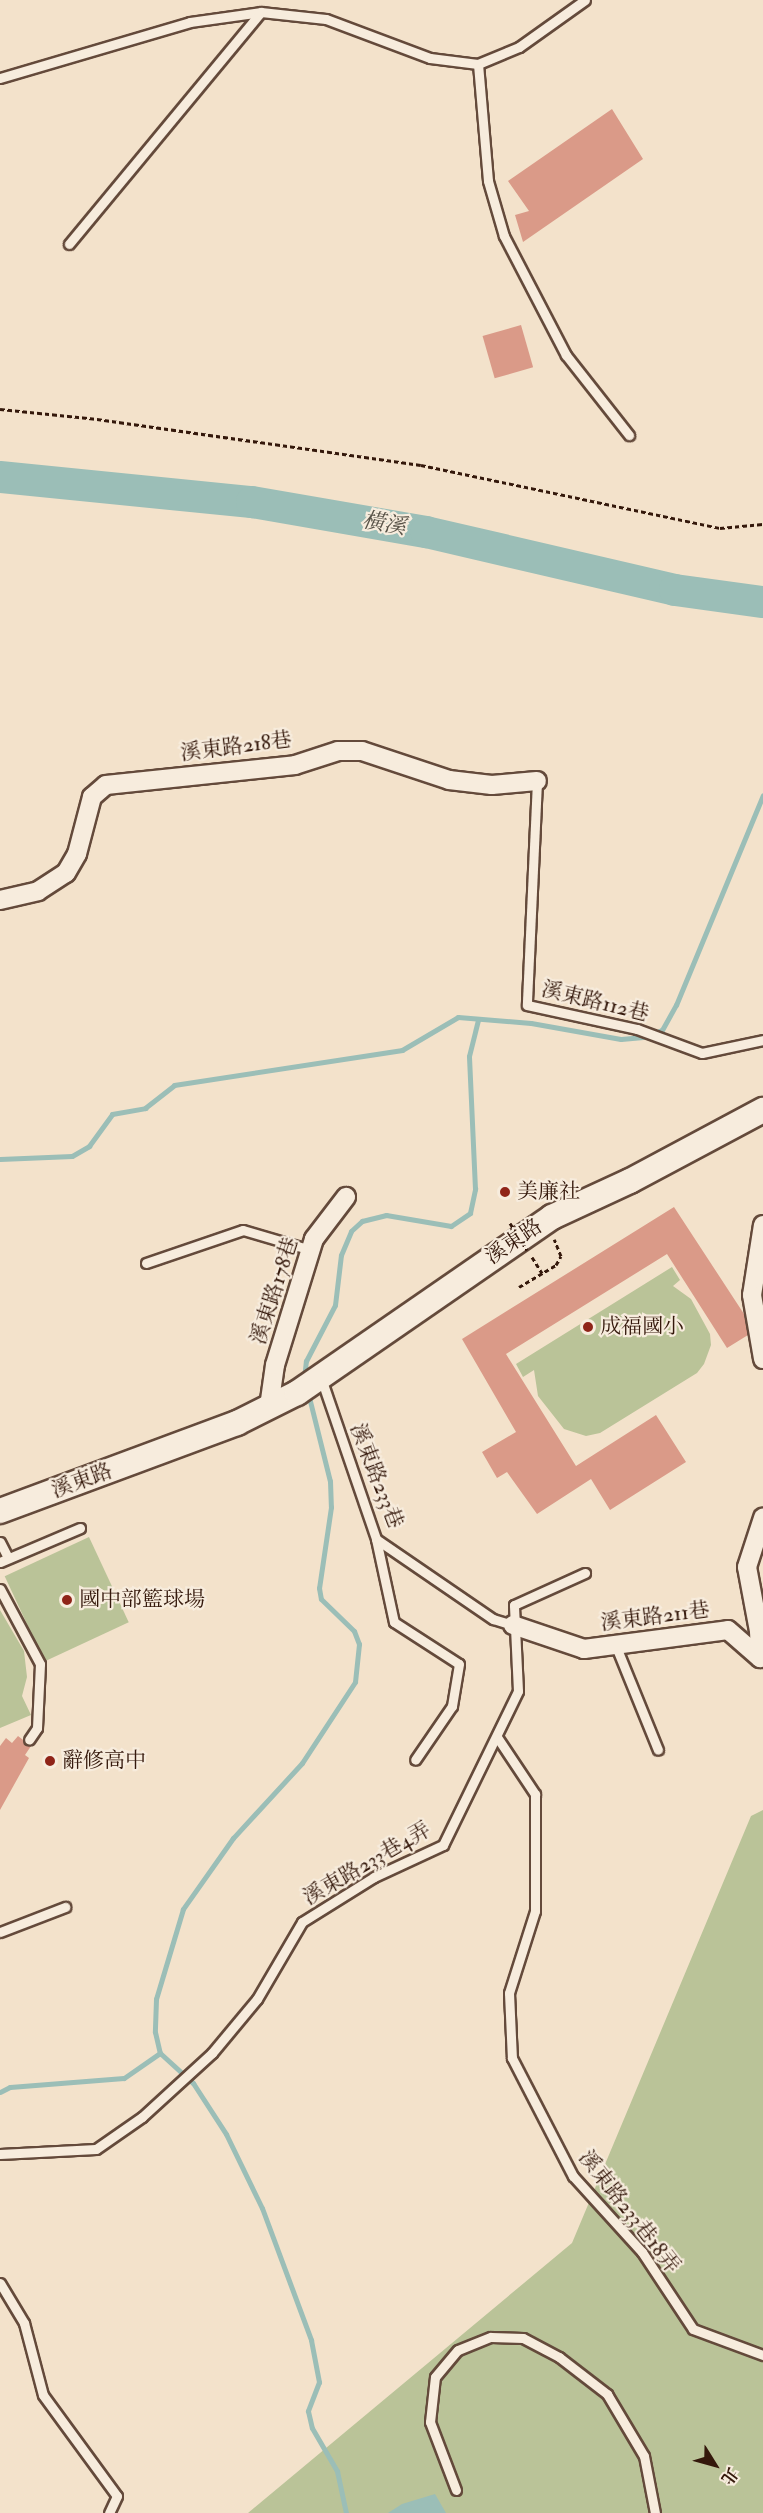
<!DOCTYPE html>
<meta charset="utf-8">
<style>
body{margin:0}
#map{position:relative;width:763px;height:2513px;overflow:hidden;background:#f3e2cb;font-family:"IM FELL Double Pica","Noto Serif TC",serif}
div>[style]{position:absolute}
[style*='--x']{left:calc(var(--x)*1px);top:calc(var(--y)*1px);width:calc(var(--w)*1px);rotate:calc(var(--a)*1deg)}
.green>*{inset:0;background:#bac398;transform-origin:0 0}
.water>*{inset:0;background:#9bbeb7}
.stream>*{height:5px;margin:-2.5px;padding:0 2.5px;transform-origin:2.5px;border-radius:2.5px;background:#9bbeb7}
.river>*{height:32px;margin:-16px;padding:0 16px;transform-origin:16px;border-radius:16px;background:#9bbeb7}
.building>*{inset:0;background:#da9a88;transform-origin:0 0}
.path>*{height:3px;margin-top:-1.5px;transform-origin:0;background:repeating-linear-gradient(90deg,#34180b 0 4.5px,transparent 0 7.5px)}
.roads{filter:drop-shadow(2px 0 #644a3b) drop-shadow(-2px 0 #644a3b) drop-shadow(0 2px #644a3b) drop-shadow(0 -2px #644a3b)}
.lane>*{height:9px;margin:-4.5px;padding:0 4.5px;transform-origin:4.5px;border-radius:4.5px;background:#f7ecdd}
.street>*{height:18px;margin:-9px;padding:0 9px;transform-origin:9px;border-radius:9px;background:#f7ecdd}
.secondary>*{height:24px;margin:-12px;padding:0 12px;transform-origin:12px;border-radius:12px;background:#f7ecdd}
.path-bridge>*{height:3px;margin-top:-1.5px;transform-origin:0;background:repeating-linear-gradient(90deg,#34180b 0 4.5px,transparent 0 7.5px)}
.dots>*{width:16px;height:16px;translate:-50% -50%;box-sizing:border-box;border:3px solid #f7ecdd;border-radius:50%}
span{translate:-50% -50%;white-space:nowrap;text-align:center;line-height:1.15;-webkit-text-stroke:4.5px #f7ecdd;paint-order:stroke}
.street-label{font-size:21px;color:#34180b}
.poi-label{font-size:21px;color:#34180b}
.left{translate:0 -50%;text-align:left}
.water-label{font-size:22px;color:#585247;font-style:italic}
.north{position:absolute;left:685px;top:2435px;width:60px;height:60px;-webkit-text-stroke:4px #f7ecdd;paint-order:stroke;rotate:127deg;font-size:16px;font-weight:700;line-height:24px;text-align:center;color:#34180b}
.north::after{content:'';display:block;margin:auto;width:21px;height:27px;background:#34180b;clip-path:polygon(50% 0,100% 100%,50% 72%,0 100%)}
</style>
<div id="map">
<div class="green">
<div style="clip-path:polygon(672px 1267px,680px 1280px,673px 1286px,691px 1299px,710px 1334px,711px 1345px,704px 1364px,697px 1373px,600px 1433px,586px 1436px,564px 1429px,538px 1396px,534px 1370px,523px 1377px,516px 1364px)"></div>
<div style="left:89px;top:1537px;width:94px;height:93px;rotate:65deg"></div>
<div style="clip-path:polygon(0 1610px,24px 1651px,27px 1677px,22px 1696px,31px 1715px,0 1728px)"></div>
<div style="clip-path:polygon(763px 1810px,763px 2513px,248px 2513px,572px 2243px,751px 1816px)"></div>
</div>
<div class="water">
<div style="clip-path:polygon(435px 2494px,446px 2513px,388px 2513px,402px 2504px)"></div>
</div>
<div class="stream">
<div style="--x:0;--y:1159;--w:72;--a:-2.4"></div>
<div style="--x:72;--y:1156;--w:20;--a:-30"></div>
<div style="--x:89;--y:1146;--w:39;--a:-54"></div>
<div style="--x:112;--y:1114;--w:34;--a:-10"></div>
<div style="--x:145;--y:1108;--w:37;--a:-38"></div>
<div style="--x:174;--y:1085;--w:231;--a:-8.7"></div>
<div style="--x:402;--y:1050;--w:65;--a:-30.5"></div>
<div style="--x:458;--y:1017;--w:73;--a:4.7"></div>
<div style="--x:531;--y:1023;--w:91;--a:10.1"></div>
<div style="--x:621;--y:1039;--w:25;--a:-5"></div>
<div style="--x:646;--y:1037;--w:17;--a:-24"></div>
<div style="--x:662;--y:1030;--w:29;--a:-61"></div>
<div style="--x:676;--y:1005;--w:227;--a:-67.5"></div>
<div style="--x:304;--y:1379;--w:18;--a:-84"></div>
<div style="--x:306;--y:1361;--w:63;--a:-62.6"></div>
<div style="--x:335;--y:1305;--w:50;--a:-83.2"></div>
<div style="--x:341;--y:1255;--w:26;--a:-67"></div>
<div style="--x:351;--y:1231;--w:15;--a:-42"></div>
<div style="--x:362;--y:1221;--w:25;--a:-14"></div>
<div style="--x:386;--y:1215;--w:66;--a:9.6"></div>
<div style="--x:451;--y:1226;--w:23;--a:-34"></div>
<div style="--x:470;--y:1213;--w:25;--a:-78"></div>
<div style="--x:475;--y:1189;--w:133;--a:-92.6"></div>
<div style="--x:469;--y:1056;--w:38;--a:-76"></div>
<div style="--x:308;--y:1393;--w:91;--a:76"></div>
<div style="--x:330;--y:1481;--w:26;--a:88"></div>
<div style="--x:331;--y:1507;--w:82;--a:98.4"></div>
<div style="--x:319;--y:1588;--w:11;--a:80"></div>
<div style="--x:321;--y:1599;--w:46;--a:44.1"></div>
<div style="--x:354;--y:1631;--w:14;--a:69"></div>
<div style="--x:359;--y:1644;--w:38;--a:96"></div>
<div style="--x:355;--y:1682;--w:97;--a:123.2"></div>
<div style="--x:302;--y:1763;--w:102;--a:132.6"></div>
<div style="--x:233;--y:1838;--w:87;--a:125.2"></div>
<div style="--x:183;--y:1909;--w:94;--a:106.7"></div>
<div style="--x:156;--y:1999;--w:33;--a:92"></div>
<div style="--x:155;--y:2032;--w:22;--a:77"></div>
<div style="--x:160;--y:2053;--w:45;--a:42.3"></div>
<div style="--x:193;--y:2083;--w:61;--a:57.1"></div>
<div style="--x:226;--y:2134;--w:82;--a:64.1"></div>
<div style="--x:262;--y:2208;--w:141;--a:69.6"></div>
<div style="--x:311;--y:2340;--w:43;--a:79.2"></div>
<div style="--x:319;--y:2382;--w:31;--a:111"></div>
<div style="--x:308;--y:2411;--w:17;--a:77"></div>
<div style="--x:312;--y:2428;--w:50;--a:59.8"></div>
<div style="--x:337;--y:2471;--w:43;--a:77.9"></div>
<div style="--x:0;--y:2092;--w:11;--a:-27"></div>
<div style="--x:10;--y:2087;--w:114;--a:-4.5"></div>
<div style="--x:124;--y:2078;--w:44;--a:-34.8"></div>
</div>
<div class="river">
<div style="--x:0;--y:477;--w:253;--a:5.7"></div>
<div style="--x:252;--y:502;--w:177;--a:9.8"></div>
<div style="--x:426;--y:532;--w:256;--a:13.1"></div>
<div style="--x:675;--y:590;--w:89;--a:7.8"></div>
</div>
<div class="building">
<div style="clip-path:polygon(612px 109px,643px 159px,523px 242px,515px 215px,529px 211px,508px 181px)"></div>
<div style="left:521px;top:325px;width:44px;height:40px;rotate:74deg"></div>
<div style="clip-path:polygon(674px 1207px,744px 1314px,748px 1335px,727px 1348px,667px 1254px,506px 1354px,576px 1466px,656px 1415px,686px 1462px,610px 1510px,591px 1479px,537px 1514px,507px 1472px,497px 1478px,482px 1452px,516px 1432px,462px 1339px)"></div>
<div style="clip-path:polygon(18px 1736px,31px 1746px,25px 1755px,29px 1758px,0 1810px,0 1746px,6px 1738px,12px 1743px)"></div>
</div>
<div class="path">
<div style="--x:0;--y:409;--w:98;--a:5.9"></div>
<div style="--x:97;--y:419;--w:327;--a:8.1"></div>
<div style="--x:421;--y:465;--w:306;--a:11.9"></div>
<div style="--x:720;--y:528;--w:43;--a:-5.3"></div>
<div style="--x:532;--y:1257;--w:19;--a:58"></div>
<div style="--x:519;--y:1287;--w:43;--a:-30.7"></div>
<div style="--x:556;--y:1265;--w:10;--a:-61"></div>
<div style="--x:561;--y:1256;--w:18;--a:-112"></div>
</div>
<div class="roads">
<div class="lane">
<div style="--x:478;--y:64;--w:117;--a:85.1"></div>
<div style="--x:488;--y:181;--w:57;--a:73.8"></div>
<div style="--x:504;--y:236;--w:134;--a:62.5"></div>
<div style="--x:566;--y:355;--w:102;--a:51.8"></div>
<div style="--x:0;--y:78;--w:198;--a:-16.4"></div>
<div style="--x:190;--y:22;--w:72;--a:-8"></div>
<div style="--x:261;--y:12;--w:65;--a:6.1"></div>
<div style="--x:326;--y:19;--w:111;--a:20.6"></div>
<div style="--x:430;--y:58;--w:48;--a:7.1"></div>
<div style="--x:478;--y:64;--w:44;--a:-22.5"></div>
<div style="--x:519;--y:47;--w:81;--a:-35.5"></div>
<div style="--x:69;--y:244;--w:301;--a:-50.4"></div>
<div style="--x:537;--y:781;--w:224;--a:92.6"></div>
<div style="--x:527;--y:1005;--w:113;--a:12.3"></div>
<div style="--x:637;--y:1029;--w:69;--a:20.3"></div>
<div style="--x:702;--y:1053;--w:62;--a:-12"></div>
<div style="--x:146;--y:1263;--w:102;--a:-18.8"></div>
<div style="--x:243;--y:1230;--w:71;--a:16.4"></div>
<div style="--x:321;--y:1378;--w:170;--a:71.1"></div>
<div style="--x:376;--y:1539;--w:142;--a:34.4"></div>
<div style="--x:493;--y:1619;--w:21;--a:17"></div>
<div style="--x:376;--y:1539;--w:85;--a:77.8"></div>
<div style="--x:394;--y:1622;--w:77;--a:32.9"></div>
<div style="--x:459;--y:1664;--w:43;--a:99.5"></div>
<div style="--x:452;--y:1706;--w:65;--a:124.4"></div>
<div style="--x:0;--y:1542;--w:18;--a:63"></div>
<div style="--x:0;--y:1562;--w:87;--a:-23"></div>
<div style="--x:0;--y:1589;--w:85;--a:61.9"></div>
<div style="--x:40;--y:1664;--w:64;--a:92.7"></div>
<div style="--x:37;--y:1728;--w:14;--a:124"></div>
<div style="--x:615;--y:1644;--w:114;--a:67.9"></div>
<div style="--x:497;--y:1737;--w:69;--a:56.3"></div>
<div style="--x:535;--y:1794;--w:117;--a:90"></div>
<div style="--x:535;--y:1911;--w:86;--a:107.6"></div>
<div style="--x:509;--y:1993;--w:65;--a:87.4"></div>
<div style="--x:512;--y:2058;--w:133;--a:62.7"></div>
<div style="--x:573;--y:2176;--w:103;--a:47.8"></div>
<div style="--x:642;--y:2252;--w:92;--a:56.5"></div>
<div style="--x:693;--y:2329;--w:75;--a:20.4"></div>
<div style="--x:0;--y:1932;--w:70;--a:-21"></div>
<div style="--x:0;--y:2154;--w:96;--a:-3"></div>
<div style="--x:96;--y:2149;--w:56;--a:-34.8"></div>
<div style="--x:142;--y:2117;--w:95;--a:-42.4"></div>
<div style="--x:212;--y:2053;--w:70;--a:-50.2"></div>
<div style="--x:257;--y:1999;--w:89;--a:-59.7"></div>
<div style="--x:302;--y:1922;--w:85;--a:-32"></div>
<div style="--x:374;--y:1877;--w:76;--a:-24.9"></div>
<div style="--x:443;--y:1845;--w:171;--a:-64"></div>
<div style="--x:518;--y:1691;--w:86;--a:-92.7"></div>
<div style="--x:514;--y:1605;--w:78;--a:-24.3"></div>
<div style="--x:0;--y:2283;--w:47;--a:59"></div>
<div style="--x:24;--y:2323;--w:74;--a:75.2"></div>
<div style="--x:43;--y:2395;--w:125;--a:53.8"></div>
<div style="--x:117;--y:2496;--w:19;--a:115"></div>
<div style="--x:456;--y:2490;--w:73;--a:-110.9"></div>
<div style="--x:430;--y:2422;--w:45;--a:-83.7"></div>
<div style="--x:435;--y:2377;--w:35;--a:-50"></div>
<div style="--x:458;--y:2350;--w:35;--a:-22"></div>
<div style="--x:491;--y:2337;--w:32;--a:2"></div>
<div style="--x:523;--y:2338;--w:41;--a:27.8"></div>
<div style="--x:559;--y:2357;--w:61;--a:37.6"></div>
<div style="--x:607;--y:2394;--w:72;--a:59.2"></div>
<div style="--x:644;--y:2456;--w:58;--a:79.1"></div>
</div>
<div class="street">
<div style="--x:0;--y:900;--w:39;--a:-13"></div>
<div style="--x:38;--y:891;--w:33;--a:-33"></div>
<div style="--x:66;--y:873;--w:22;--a:-60"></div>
<div style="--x:77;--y:854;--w:59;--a:-75.3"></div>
<div style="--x:92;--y:797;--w:18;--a:-41"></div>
<div style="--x:106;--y:785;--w:190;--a:-6"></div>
<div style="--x:295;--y:765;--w:45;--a:-18"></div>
<div style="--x:338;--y:751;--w:24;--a:0"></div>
<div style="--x:362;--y:751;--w:92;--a:18.4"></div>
<div style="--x:449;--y:780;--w:43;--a:6.6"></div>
<div style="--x:492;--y:785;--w:45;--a:-5.1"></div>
<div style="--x:763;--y:1225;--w:71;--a:98.9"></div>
<div style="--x:752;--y:1295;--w:65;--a:80.2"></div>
<div style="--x:269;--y:1407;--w:42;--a:-81.9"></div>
<div style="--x:275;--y:1365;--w:132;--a:-72.8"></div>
<div style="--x:314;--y:1239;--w:53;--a:-52.7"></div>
<div style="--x:513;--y:1625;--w:75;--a:18.7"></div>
<div style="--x:584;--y:1649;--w:145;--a:-7.5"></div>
<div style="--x:728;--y:1630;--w:43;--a:41.2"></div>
<div style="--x:760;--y:1658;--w:27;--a:-92"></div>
<div style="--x:759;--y:1631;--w:65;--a:-100.6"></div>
<div style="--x:747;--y:1567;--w:52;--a:-71.9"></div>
</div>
<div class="secondary">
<div style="--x:0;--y:1511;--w:253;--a:-20.4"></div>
<div style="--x:237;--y:1423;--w:67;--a:-26.6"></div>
<div style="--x:297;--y:1393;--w:310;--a:-34.6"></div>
<div style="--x:552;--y:1217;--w:86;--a:-24.8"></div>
<div style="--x:630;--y:1181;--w:151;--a:-28.1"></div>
</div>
</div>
<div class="path-bridge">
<div style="--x:510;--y:1223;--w:32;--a:58"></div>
</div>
<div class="dots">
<div style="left:505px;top:1192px;background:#8f2418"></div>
<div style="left:588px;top:1327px;background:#8f2418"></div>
<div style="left:67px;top:1600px;background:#8f2418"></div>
<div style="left:50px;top:1761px;background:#8f2418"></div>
</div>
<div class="street-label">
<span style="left:236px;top:747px;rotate:-7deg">溪東路218巷</span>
<span style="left:595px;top:1002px;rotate:14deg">溪東路112巷</span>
<span style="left:514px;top:1242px;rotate:-34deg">溪東路</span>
<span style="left:275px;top:1291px;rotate:-72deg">溪東路178巷</span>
<span style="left:376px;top:1476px;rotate:69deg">溪東路233巷</span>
<span style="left:82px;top:1481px;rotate:-20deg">溪東路</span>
<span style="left:655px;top:1617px;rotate:-7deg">溪東路211巷</span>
<span style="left:367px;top:1864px;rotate:-30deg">溪東路233巷4弄</span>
<span style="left:629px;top:2212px;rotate:52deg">溪東路233巷18弄</span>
</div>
<div class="poi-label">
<span class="left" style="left:517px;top:1192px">美廉社</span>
<span class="left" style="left:600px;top:1327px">成福國小</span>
<span class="left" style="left:79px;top:1600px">國中部籃球場</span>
<span class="left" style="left:62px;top:1761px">辭修高中</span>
</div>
<div class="water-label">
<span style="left:384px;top:524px;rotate:10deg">橫溪</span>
</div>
<div class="north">北</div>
</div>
